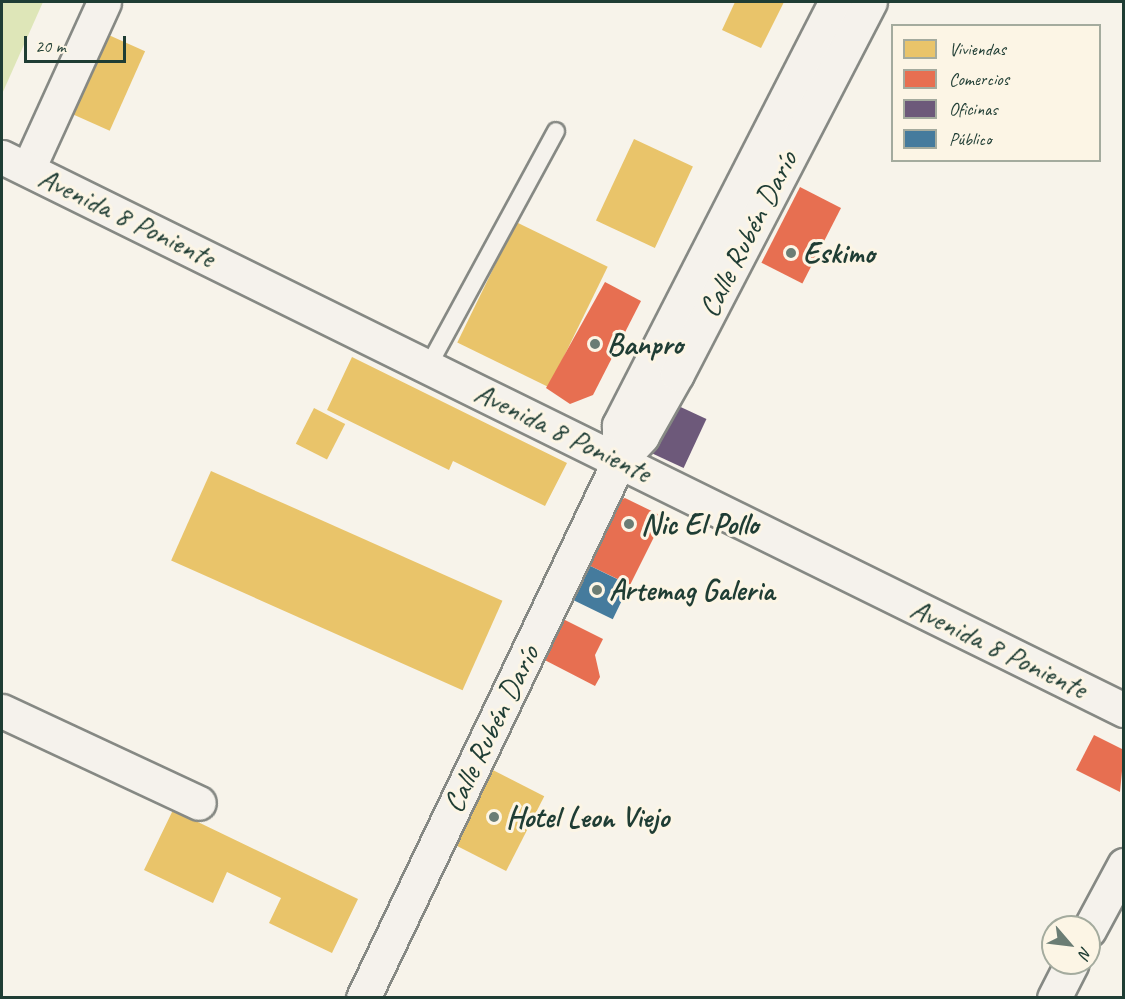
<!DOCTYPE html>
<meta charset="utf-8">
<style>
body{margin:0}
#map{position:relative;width:1125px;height:999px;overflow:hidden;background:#f7f3ea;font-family:Caveat,sans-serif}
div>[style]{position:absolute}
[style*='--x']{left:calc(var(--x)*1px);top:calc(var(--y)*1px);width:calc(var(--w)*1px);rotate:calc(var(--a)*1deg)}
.green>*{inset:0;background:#dee6b8}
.homes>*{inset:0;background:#e9c46a;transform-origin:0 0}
.shops>*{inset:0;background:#e76f51;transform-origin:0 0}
.offices>*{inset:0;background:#6d597a;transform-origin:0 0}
.public>*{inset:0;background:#457b9d;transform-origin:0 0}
.roads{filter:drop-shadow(2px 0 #868984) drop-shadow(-2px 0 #868984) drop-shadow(0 2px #868984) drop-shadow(0 -2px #868984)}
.service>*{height:16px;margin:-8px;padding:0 8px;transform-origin:8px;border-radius:8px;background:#f5f2ec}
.minor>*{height:33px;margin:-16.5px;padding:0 16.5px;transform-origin:16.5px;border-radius:16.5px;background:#f5f2ec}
.tertiary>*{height:33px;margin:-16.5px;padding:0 16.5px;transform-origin:16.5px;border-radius:16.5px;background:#f5f2ec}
.dots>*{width:16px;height:16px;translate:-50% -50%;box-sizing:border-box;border:3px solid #fcf5e5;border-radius:50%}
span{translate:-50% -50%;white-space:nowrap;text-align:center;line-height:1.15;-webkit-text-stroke:6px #fcf5e5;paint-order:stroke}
.street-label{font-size:30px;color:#1f3d34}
.poi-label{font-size:30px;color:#1f3d34;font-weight:700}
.left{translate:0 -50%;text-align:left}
.frame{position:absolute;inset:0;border:3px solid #1f3d34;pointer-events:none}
.legend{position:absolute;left:891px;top:24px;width:210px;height:138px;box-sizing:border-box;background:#fcf5e5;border:2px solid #a4ab9e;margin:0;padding:8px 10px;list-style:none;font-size:18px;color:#1f3d34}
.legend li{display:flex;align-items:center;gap:12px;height:30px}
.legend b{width:30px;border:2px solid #a4ab9e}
.north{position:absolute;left:1041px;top:915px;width:60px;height:60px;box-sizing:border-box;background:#fcf5e5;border:2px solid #a4ab9e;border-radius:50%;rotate:118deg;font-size:16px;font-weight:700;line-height:24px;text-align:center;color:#1f3d34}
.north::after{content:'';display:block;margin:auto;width:21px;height:27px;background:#6b7d74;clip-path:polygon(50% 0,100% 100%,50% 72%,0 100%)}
.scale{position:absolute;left:24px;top:36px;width:102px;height:27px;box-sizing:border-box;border:3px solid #1f3d34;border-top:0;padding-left:8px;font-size:18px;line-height:21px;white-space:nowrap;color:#1f3d34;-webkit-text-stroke:4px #fcf5e5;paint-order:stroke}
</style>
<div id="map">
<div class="green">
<div style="clip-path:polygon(2px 2px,43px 2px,2px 94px)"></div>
</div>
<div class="homes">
<div style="clip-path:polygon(735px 2px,784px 2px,761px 48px,722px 30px)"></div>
<div style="left:93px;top:28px;width:57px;height:87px;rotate:24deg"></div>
<div style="left:634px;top:139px;width:65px;height:90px;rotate:25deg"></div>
<div style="left:516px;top:222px;width:102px;height:134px;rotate:26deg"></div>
<div style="clip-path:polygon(352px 357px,567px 463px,545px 506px,453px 461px,449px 470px,327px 410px)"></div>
<div style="left:314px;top:408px;width:35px;height:40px;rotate:27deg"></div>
<div style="left:211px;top:471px;width:319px;height:98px;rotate:24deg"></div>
<div style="left:481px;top:764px;width:71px;height:84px;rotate:27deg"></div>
<div style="clip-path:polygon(173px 810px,358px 899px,332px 953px,269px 923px,281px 898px,227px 872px,213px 903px,144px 870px)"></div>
</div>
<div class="shops">
<div style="left:800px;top:187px;width:46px;height:85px;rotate:27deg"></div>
<div style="clip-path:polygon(605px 282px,641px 301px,593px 395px,570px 404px,546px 388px)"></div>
<div style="clip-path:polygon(625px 498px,664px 517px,630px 585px,580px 561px,608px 504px)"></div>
<div style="clip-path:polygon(553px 614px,603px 639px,595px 655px,600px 677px,595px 686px,533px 654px)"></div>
<div style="clip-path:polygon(1094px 735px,1124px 750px,1120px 792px,1076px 770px)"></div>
</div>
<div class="offices">
<div style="left:672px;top:403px;width:38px;height:54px;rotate:25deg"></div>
</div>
<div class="public">
<div style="left:580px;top:561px;width:55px;height:38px;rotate:26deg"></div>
</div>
<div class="roads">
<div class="service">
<div style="--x:429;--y:365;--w:266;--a:-61.5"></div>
</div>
<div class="minor">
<div style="--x:28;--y:169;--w:183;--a:-65.5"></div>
<div style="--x:2;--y:711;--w:217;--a:25"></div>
</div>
<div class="tertiary">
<div style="--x:2;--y:157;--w:1251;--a:26.24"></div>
<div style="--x:619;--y:461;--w:36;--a:-90"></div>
<div style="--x:619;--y:425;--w:475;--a:-62.9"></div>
<div style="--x:1089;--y:930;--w:74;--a:-61.7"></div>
<div style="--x:363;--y:998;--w:595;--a:-64.51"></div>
<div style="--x:619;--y:461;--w:34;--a:-47"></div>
<div style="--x:642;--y:436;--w:71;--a:-60.6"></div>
<div style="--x:677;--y:374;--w:419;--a:-62.6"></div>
<div style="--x:1054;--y:998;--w:39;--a:-63"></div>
</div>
</div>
<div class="dots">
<div style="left:791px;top:253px;background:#6b7d74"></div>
<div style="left:595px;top:344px;background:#6b7d74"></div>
<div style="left:629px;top:524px;background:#6b7d74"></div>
<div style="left:597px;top:590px;background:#6b7d74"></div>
<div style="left:494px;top:817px;background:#6b7d74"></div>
</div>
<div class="street-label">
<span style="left:127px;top:217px;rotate:26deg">Avenida 8 Poniente</span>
<span style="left:748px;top:234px;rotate:-63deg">Calle Rubén Darío</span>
<span style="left:563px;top:432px;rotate:26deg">Avenida 8 Poniente</span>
<span style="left:999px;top:648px;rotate:26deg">Avenida 8 Poniente</span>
<span style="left:491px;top:729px;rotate:-64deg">Calle Rubén Darío</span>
</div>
<div class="poi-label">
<span class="left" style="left:803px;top:253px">Eskimo</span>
<span class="left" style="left:607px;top:344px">Banpro</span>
<span class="left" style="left:641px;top:524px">Nic El Pollo</span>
<span class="left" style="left:609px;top:590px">Artemag Galeria</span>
<span class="left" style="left:506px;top:817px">Hotel Leon Viejo</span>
</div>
<div class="frame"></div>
<ul class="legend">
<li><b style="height:16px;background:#e9c46a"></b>Viviendas</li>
<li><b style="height:16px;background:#e76f51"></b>Comercios</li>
<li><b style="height:16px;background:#6d597a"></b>Oficinas</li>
<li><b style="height:16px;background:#457b9d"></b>Público</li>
</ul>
<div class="north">N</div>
<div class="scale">20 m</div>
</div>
